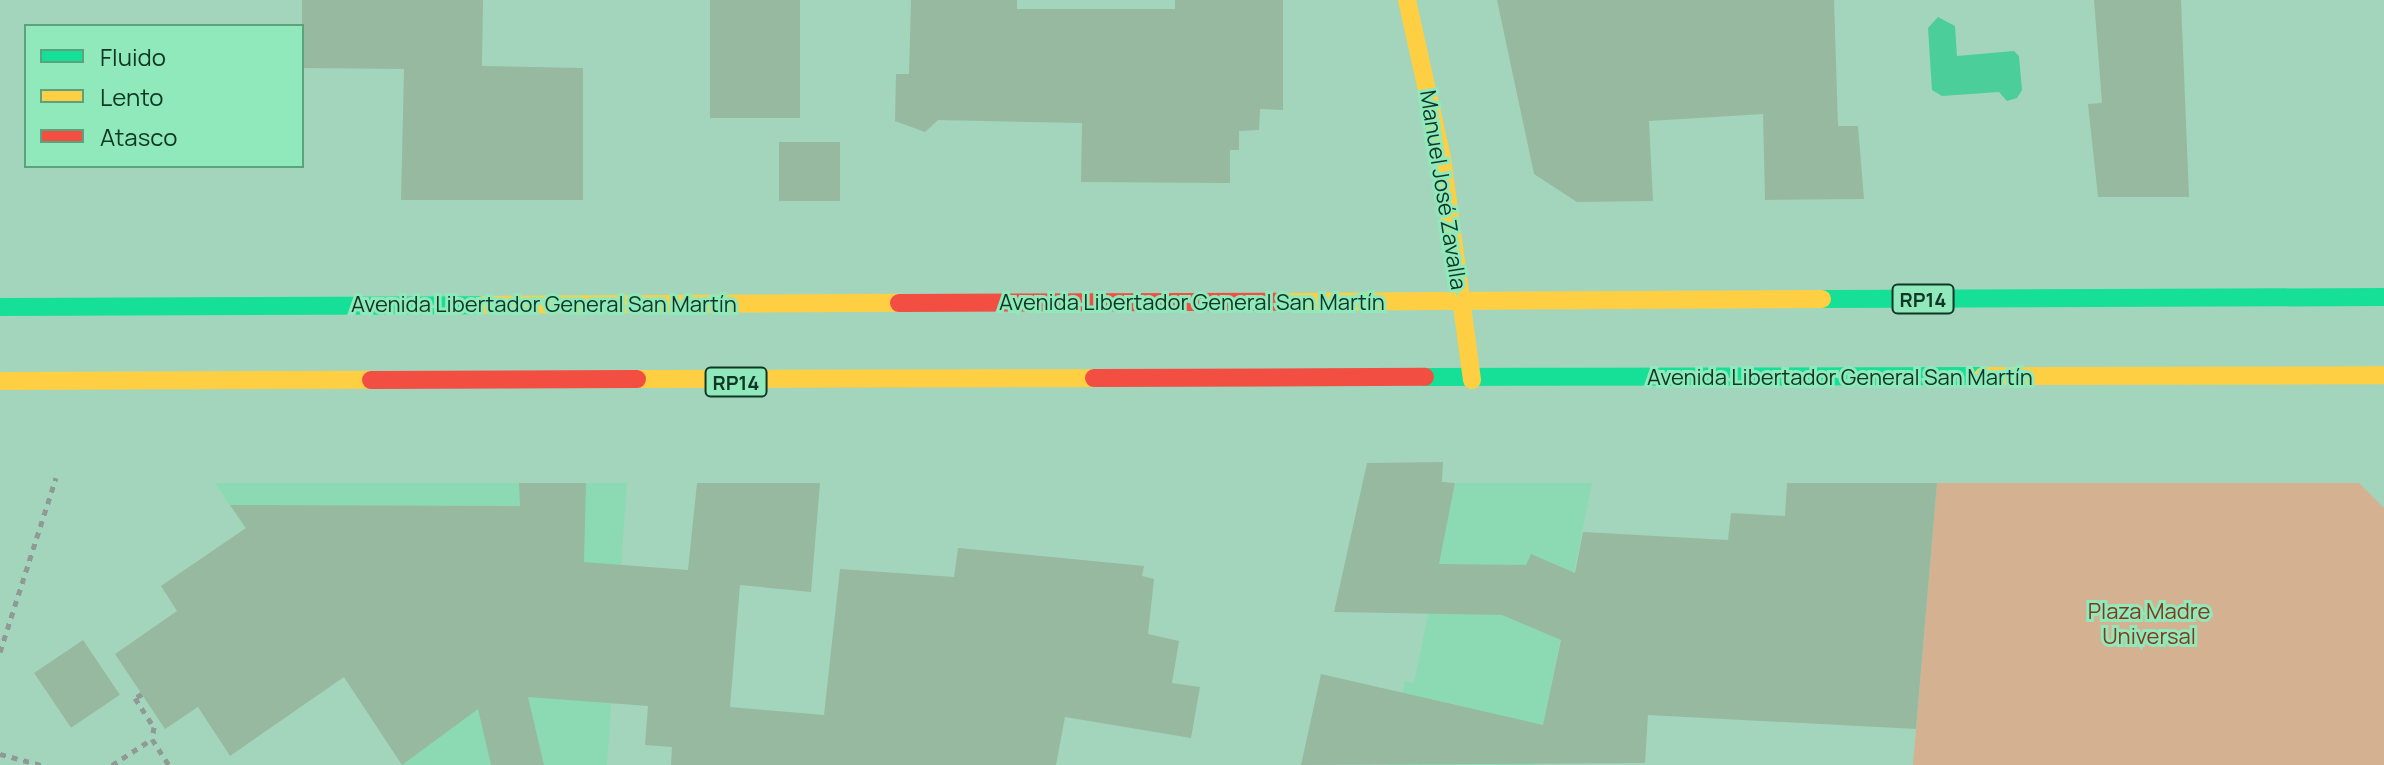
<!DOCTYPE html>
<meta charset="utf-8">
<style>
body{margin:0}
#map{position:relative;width:2384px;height:765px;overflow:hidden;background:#a3d5bc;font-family:Manrope,sans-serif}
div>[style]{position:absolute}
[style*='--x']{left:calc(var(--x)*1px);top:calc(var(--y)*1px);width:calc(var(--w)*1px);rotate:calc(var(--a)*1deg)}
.built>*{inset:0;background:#8cdab3}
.green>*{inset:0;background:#d4b191}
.water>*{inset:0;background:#4cce9a}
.building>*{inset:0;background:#97b9a0;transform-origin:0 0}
.path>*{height:5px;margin-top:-2.5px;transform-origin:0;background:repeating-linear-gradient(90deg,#8f9995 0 6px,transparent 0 12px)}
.fast>*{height:18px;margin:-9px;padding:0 9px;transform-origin:9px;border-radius:9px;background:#16e098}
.slow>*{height:18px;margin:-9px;padding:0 9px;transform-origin:9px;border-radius:9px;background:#ffcf43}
.jam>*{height:18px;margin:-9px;padding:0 9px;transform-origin:9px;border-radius:9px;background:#f24e42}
span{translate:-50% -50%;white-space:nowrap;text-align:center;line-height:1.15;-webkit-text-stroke:6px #8fe9bb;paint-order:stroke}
.shield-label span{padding:2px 6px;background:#8fe9bb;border:2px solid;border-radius:6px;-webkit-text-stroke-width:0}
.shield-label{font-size:20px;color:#103725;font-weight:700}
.street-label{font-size:22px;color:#103725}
.park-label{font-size:22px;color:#85381a}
.legend{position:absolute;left:24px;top:24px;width:280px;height:144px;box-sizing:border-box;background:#8fe9bb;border:2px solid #5ca27f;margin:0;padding:10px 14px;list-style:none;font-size:24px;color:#103725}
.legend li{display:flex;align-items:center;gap:16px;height:40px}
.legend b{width:40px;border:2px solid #5ca27f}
</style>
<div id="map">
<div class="built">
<div style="clip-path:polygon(215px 483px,627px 483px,607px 765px,402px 765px)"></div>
<div style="clip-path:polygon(1455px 483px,1592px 483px,1535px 765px,1387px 765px,1405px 681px,1414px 683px)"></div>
</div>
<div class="green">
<div style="clip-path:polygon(1937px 483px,2359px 483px,2384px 508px,2384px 765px,1913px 765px)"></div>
</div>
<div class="water">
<div style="clip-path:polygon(1938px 17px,1955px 26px,1957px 56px,2014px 51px,2019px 56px,2022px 90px,2017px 98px,2007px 101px,1999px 92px,1942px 96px,1932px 90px,1928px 28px)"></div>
</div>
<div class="building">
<div style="clip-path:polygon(302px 0,483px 0,482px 66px,583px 68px,583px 200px,401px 200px,404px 69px,302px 68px)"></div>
<div style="left:710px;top:0;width:90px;height:118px"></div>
<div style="clip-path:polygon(911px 0,1017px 0,1017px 9px,1175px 9px,1175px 0,1283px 0,1283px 110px,1260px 109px,1259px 130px,1239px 131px,1239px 150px,1230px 150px,1230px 183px,1081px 182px,1082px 123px,938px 120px,925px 132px,895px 121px,896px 74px,909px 74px)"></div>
<div style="clip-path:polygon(1497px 0,1834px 0,1838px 126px,1858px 126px,1864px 199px,1765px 200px,1763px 114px,1649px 121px,1653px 201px,1577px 202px,1534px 174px)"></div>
<div style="clip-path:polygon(2094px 0,2181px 0,2189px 197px,2098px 197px,2088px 104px,2102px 103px)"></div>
<div style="left:779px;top:142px;width:61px;height:59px"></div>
<div style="clip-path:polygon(1443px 462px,1442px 482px,1455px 483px,1439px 564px,1526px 565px,1531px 554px,1575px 573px,1583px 532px,1728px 540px,1731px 513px,1785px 516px,1787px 483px,1937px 483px,1916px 729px,1648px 715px,1645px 763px,1301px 765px,1321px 674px,1543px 725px,1561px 640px,1502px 615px,1334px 612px,1367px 463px)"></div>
<div style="clip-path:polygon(519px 483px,586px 483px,584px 562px,688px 570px,697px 483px,820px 483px,811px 592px,740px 585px,730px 707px,824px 715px,840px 569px,954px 577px,958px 548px,1144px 566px,1142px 576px,1154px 579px,1148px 634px,1179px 641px,1172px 683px,1200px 687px,1191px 738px,1065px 717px,1056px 765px,671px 765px,672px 747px,645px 745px,648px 706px,528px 697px,544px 765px,491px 765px,478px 709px,402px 765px,344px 677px,230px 756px,198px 707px,165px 729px,115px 654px,177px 611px,161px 586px,246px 528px,230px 505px,520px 506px)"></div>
<div style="left:83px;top:640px;width:66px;height:59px;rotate:56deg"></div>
</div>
<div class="path">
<div style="--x:0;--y:652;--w:183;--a:-72.2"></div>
<div style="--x:142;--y:694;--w:8;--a:150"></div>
<div style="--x:135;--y:698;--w:35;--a:57"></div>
<div style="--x:154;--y:727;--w:12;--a:99"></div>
<div style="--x:0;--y:754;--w:42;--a:15"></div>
<div style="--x:112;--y:765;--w:48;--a:-33"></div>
<div style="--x:152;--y:739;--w:31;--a:57"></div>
</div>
<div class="fast">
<div style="--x:1822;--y:299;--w:562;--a:-0.2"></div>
<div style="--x:0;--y:307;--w:483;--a:-0.2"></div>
<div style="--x:1425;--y:377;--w:558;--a:-0.1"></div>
</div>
<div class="slow">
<div style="--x:1407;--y:0;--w:162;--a:77.5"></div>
<div style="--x:1442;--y:158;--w:224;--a:82.3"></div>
<div style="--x:1277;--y:302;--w:545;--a:-0.32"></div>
<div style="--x:483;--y:305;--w:416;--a:-0.3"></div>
<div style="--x:1983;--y:376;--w:401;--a:-0.1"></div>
<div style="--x:637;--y:379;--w:457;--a:-0.1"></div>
<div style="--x:0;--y:381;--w:371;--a:-0.2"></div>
</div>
<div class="jam">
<div style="--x:899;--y:303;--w:378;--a:-0.2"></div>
<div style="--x:1094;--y:378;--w:331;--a:-0.2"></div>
<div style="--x:371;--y:380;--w:266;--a:-0.2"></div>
</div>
<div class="shield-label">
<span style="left:1923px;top:299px">RP14</span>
<span style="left:736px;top:382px">RP14</span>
</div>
<div class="street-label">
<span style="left:1443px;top:190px;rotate:81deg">Manuel José Zavalla</span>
<span style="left:1192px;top:303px">Avenida Libertador General San Martín</span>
<span style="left:544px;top:305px">Avenida Libertador General San Martín</span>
<span style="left:1840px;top:378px">Avenida Libertador General San Martín</span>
</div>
<div class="park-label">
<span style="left:2149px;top:624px">Plaza Madre<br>Universal</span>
</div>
<ul class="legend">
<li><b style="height:10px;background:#16e098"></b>Fluido</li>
<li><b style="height:10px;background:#ffcf43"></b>Lento</li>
<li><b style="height:10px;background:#f24e42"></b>Atasco</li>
</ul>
</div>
